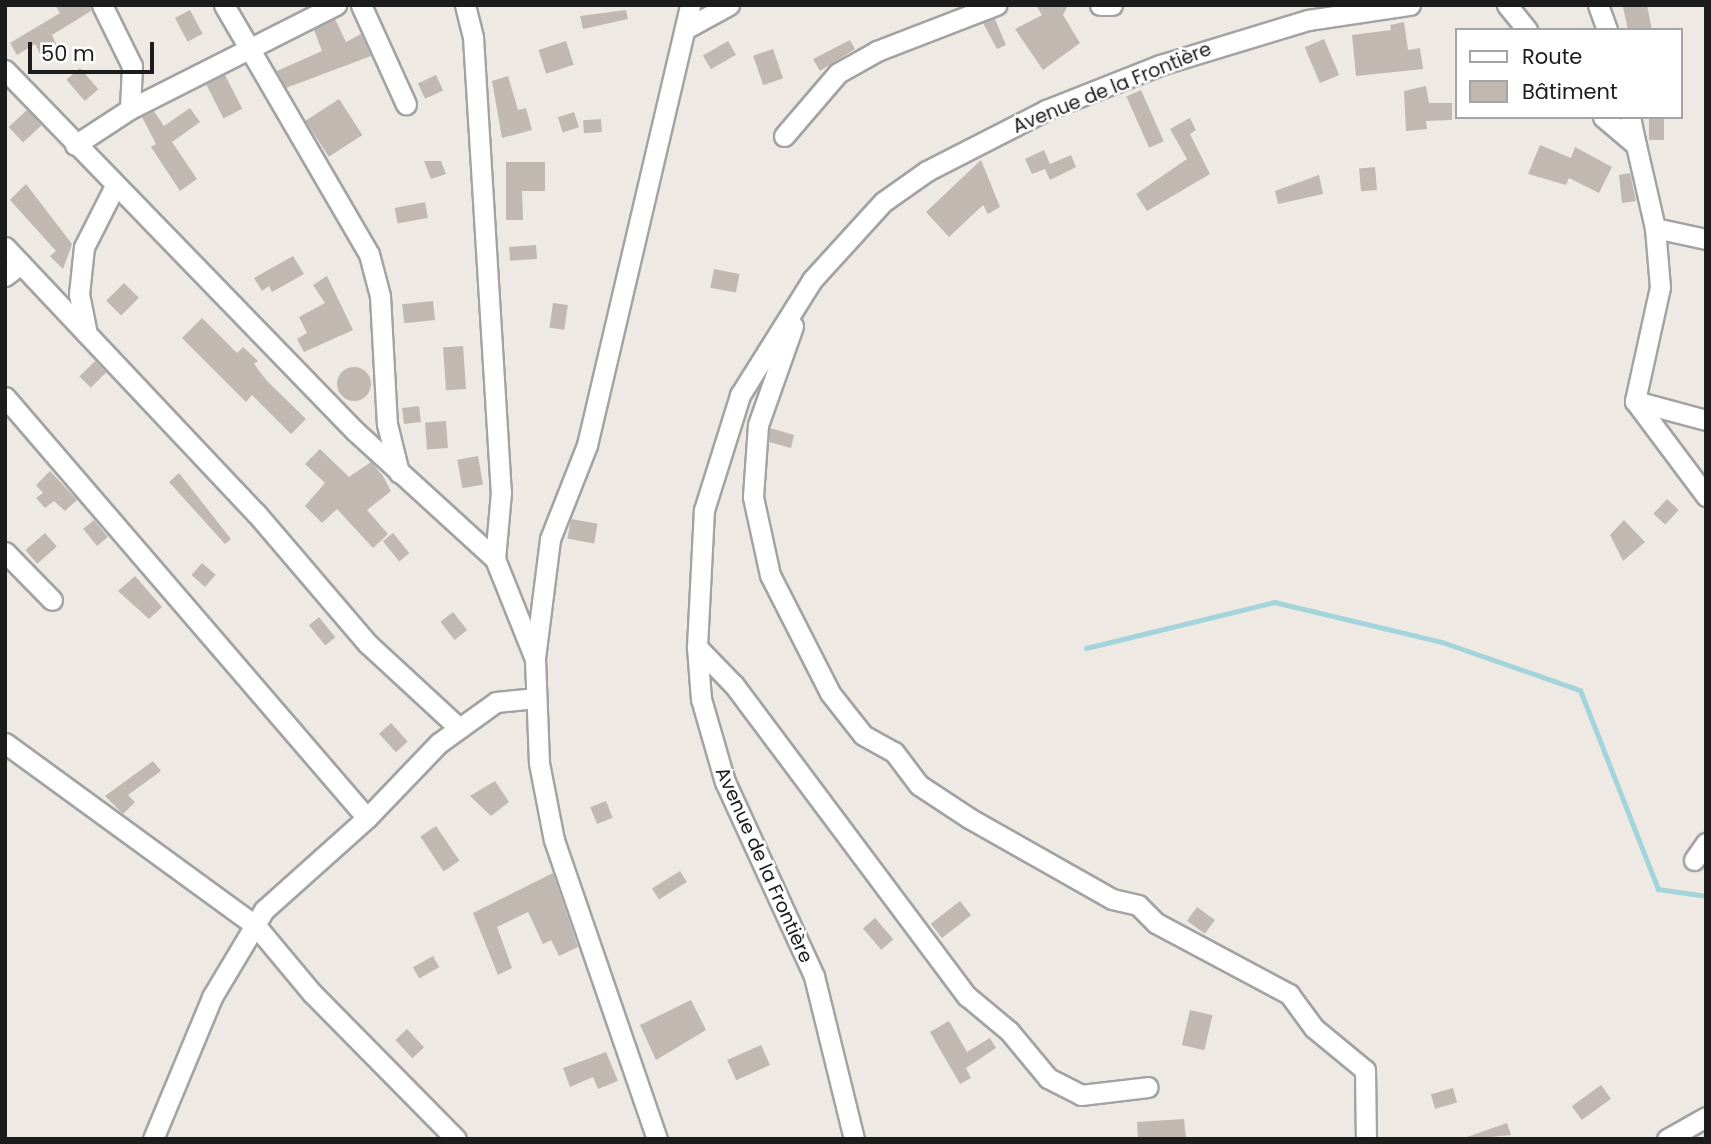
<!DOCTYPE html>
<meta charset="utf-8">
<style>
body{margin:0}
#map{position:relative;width:1711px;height:1144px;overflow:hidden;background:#eee9e2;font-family:Poppins,sans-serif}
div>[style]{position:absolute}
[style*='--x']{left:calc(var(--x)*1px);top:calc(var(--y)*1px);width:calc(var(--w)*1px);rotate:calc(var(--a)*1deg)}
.stream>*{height:5px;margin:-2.5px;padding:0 2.5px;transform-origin:2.5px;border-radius:2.5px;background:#a3d4db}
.building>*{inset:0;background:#c2b8b2;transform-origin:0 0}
.round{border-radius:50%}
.roads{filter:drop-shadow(2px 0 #a3a3a3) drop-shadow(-2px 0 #a3a3a3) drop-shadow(0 2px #a3a3a3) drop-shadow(0 -2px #a3a3a3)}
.minor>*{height:19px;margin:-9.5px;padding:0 9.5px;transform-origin:9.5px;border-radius:9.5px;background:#fff}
span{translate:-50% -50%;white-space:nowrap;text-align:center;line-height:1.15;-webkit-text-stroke:5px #fff;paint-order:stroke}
.street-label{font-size:19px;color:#1c1c1c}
.frame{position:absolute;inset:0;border:7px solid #1c1c1c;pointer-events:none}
.legend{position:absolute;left:1455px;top:28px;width:228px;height:91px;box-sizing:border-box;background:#fff;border:2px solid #a4a4a4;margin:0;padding:9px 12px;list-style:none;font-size:21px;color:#1c1c1c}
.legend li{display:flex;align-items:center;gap:14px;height:35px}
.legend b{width:35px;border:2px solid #a4a4a4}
.scale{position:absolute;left:28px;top:42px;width:126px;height:32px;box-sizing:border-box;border:4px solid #1c1c1c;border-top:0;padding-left:9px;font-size:21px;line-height:24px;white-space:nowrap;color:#1c1c1c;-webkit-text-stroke:5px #fff;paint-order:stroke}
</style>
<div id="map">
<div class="stream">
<div style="--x:1086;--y:648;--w:194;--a:-13.7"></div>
<div style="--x:1274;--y:602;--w:173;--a:13.4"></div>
<div style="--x:1442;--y:642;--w:146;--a:19.2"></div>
<div style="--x:1580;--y:690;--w:214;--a:68.6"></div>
<div style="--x:1658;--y:889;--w:49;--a:8.3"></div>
</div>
<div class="building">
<div style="clip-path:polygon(55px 5px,90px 5px,91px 11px,52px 35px,60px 52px,44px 61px,35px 44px,17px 55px,10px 43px,60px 13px)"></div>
<div style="clip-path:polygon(1036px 5px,1068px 5px,1063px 15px,1080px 43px,1043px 70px,1015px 29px,1042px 15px)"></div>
<div style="clip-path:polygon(1647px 5px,1652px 30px,1628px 30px,1623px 7px)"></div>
<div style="left:190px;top:10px;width:27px;height:17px;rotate:62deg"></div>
<div style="clip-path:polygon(626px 10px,628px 19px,583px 29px,580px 16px)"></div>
<div style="clip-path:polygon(335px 19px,346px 42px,361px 34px,371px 56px,286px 88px,277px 71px,322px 51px,314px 30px)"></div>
<div style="clip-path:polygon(995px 19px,1006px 45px,997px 49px,983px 23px)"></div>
<div style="clip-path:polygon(1404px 22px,1408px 50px,1420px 48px,1423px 69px,1356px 76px,1352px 35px,1391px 30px,1390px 25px)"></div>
<div style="left:1324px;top:39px;width:39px;height:21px;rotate:67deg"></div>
<div style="clip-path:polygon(850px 40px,855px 49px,820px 71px,813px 59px)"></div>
<div style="left:566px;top:41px;width:25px;height:29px;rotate:72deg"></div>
<div style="left:728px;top:41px;width:16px;height:29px;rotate:60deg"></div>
<div style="left:773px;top:49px;width:31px;height:21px;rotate:71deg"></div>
<div style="left:80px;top:68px;width:28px;height:18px;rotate:49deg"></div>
<div style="left:225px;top:75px;width:38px;height:21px;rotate:63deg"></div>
<div style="left:436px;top:75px;width:17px;height:20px;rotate:65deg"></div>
<div style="clip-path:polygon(508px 76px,518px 110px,526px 108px,532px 130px,502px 138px,492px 81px)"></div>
<div style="clip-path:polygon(1426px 86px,1429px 103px,1452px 103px,1452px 120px,1426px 121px,1427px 129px,1406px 131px,1404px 91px)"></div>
<div style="left:1141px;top:90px;width:56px;height:16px;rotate:66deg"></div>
<div style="left:339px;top:99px;width:43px;height:40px;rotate:57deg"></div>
<div style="clip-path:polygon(190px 108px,200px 122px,172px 142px,197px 179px,180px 191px,151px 147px,156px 144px,142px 117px,154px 111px,164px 126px)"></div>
<div style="left:27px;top:110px;width:21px;height:25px;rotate:47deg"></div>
<div style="left:574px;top:112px;width:16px;height:17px;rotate:72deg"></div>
<div style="left:1649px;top:117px;width:15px;height:23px"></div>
<div style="clip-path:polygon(1190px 118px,1196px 130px,1190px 134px,1210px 174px,1147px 211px,1136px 194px,1187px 159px,1170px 129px)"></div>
<div style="left:601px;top:119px;width:13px;height:18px;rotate:86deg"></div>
<div style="clip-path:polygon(1540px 145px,1571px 158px,1575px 147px,1612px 167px,1599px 193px,1569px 178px,1566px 185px,1528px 174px)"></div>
<div style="clip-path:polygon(1044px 150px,1050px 164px,1071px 155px,1076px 167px,1050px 180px,1045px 169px,1032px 174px,1025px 159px)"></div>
<div style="clip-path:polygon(981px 160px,1000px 207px,988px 214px,983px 205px,949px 237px,926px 212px)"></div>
<div style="clip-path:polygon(424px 161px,441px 161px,446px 174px,431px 179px)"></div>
<div style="clip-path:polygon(506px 162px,545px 162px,545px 191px,522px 191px,523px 220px,506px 220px)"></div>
<div style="left:1375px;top:167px;width:23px;height:16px;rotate:85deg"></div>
<div style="clip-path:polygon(1630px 173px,1636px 201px,1622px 203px,1619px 175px)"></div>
<div style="clip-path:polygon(1319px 175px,1323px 194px,1278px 204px,1275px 191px)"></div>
<div style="clip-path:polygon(26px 184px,72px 244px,63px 269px,50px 256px,56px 251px,10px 200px)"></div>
<div style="left:425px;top:202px;width:16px;height:31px;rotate:79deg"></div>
<div style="left:536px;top:245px;width:14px;height:27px;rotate:86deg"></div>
<div style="clip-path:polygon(293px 256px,304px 274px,272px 292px,269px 286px,262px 291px,254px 278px)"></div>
<div style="left:714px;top:269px;width:26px;height:19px;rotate:11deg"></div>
<div style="clip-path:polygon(327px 276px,353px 330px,304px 352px,297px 339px,307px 333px,299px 317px,325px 303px,313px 285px)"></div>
<div style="left:124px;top:283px;width:21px;height:25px;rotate:45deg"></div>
<div style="left:433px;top:301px;width:19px;height:31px;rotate:84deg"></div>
<div style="left:553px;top:303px;width:15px;height:25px;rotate:8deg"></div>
<div style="clip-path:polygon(202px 318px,237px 353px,243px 347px,258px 361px,254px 364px,267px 381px,306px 419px,291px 434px,252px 395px,246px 402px,182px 338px)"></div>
<div style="left:463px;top:346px;width:43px;height:20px;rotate:86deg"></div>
<div style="left:95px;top:361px;width:16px;height:22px;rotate:45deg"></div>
<div class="round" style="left:337px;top:367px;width:34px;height:34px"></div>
<div style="left:419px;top:406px;width:16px;height:17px;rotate:83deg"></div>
<div style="left:446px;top:421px;width:27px;height:21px;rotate:86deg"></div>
<div style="clip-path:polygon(770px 428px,794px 435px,791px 448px,769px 442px)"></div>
<div style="clip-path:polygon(320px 449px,349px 477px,371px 462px,383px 476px,391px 491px,367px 510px,388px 534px,373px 548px,337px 509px,322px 523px,305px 506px,325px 483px,305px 464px)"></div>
<div style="left:478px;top:456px;width:29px;height:21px;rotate:80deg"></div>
<div style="clip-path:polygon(50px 471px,77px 500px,65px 511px,54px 501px,45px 508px,36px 498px,43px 493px,36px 485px)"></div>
<div style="clip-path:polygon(179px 473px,231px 539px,225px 544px,169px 482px)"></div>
<div style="left:1667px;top:499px;width:16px;height:20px;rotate:43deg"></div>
<div style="left:571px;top:519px;width:27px;height:20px;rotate:10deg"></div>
<div style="left:94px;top:520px;width:22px;height:14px;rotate:51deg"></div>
<div style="clip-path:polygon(1624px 520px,1645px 542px,1623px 561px,1610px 535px)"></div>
<div style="left:45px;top:533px;width:18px;height:26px;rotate:49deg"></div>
<div style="left:393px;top:533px;width:26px;height:13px;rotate:51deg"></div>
<div style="left:202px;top:563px;width:18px;height:16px;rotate:41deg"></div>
<div style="clip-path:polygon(135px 576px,162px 607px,149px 619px,118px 591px)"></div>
<div style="left:453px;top:612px;width:23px;height:16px;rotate:52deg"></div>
<div style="left:319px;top:617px;width:26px;height:13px;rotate:51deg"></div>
<div style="left:391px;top:723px;width:25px;height:16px;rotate:48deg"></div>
<div style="clip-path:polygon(153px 761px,161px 771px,128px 795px,135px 802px,123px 814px,105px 796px)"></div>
<div style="clip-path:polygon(495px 781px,509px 802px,491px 816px,470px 796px)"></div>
<div style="left:606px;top:801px;width:18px;height:17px;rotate:68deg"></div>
<div style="left:436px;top:826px;width:42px;height:19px;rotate:56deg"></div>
<div style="left:680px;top:871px;width:13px;height:33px;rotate:58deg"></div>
<div style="clip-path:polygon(553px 873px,578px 947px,559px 956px,551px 940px,543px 944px,528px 912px,497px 927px,512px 968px,498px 975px,473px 913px)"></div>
<div style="left:960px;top:901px;width:18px;height:37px;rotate:52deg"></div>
<div style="left:1197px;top:907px;width:22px;height:17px;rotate:36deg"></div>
<div style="left:875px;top:918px;width:28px;height:16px;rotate:49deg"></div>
<div style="left:433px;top:956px;width:13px;height:23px;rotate:61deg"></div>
<div style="clip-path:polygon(691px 1000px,706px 1030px,656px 1060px,640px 1025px)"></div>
<div style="left:1190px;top:1010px;width:23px;height:36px;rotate:13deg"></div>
<div style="clip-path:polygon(949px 1021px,967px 1052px,990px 1038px,996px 1048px,966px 1068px,971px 1078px,960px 1084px,930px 1032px)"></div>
<div style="left:407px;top:1029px;width:25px;height:16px;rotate:47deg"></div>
<div style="left:761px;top:1045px;width:22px;height:37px;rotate:66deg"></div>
<div style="clip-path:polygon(606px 1052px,618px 1081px,598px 1089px,593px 1077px,570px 1087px,563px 1068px)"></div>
<div style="left:1601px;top:1085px;width:17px;height:36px;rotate:54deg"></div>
<div style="left:1453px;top:1088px;width:15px;height:23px;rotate:74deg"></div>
<div style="clip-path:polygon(1184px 1119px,1186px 1139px,1138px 1139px,1137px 1122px)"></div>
<div style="clip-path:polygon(1507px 1123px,1511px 1135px,1468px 1139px,1467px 1137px)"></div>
</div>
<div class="roads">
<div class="minor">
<div style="--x:102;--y:5;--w:68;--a:63.8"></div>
<div style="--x:132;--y:66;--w:43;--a:92.7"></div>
<div style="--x:224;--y:5;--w:288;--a:59.8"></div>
<div style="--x:369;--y:254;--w:43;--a:75.3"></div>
<div style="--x:380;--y:296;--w:128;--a:86.9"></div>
<div style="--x:387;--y:424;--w:50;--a:76.2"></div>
<div style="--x:361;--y:5;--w:109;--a:65.6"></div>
<div style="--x:465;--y:5;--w:33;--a:76"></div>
<div style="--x:473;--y:37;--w:456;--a:86.5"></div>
<div style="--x:501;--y:492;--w:67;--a:95.1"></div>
<div style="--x:495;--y:559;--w:108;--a:68.2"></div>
<div style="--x:535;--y:659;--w:104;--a:87.8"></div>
<div style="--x:539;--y:763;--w:78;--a:79"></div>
<div style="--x:554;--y:840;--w:316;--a:71"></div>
<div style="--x:1100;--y:5;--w:12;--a:0"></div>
<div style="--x:1507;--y:5;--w:32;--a:51"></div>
<div style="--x:1598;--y:5;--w:27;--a:70"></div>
<div style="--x:685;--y:29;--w:50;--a:-28.6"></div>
<div style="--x:5;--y:70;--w:503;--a:45.89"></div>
<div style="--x:355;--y:431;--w:190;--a:42.4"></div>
<div style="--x:1603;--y:117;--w:43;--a:40.3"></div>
<div style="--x:1636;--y:145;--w:85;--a:77.1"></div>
<div style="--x:1655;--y:228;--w:59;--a:85.2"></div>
<div style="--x:1660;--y:287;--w:117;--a:102.4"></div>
<div style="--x:1635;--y:401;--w:119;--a:53.2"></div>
<div style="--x:1630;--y:117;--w:29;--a:78"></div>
<div style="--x:784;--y:136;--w:83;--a:-49.4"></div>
<div style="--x:838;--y:73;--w:45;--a:-29.4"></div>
<div style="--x:877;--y:51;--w:128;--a:-21.1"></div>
<div style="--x:75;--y:145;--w:66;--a:-33.2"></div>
<div style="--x:130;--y:109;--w:231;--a:-26.8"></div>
<div style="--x:1655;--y:228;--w:52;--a:12.2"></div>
<div style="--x:5;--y:247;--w:366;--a:46.7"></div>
<div style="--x:256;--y:513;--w:172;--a:49.5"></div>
<div style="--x:368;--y:644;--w:124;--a:42.7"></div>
<div style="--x:5;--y:276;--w:20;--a:-37"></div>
<div style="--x:793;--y:326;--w:105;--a:109.5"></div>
<div style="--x:758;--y:425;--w:72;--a:94"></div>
<div style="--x:753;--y:497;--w:80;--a:77.7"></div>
<div style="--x:770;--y:575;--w:132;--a:63"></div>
<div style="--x:830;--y:693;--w:53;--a:51.8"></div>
<div style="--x:863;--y:735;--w:35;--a:29"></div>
<div style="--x:894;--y:752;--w:41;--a:52.9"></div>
<div style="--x:919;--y:785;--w:60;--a:33.4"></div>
<div style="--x:969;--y:818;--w:164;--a:29.5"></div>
<div style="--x:1112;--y:899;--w:27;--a:13"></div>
<div style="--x:1138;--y:905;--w:25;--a:45"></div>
<div style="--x:1156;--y:923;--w:151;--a:28.1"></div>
<div style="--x:1289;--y:994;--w:42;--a:53.7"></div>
<div style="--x:1314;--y:1028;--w:66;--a:39.5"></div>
<div style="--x:1365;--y:1070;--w:69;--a:89.2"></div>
<div style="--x:87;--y:334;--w:41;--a:-101.3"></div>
<div style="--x:79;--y:294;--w:47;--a:-83.9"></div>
<div style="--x:84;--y:247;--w:68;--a:-63.1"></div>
<div style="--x:5;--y:397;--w:555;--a:49.31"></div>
<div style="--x:1635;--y:401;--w:73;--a:15"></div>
<div style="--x:5;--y:552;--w:67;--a:45.6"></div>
<div style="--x:697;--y:647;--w:53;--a:45.8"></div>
<div style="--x:734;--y:685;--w:389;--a:53.2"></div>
<div style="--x:967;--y:996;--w:55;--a:39.8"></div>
<div style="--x:1009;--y:1031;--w:61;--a:50.3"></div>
<div style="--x:1048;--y:1078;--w:37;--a:27"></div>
<div style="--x:1081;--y:1095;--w:67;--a:-6.8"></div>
<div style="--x:535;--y:658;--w:120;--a:-82.8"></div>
<div style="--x:550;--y:539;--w:101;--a:-68.5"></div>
<div style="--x:587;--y:445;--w:452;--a:-76.8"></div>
<div style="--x:5;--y:743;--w:311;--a:36.1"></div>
<div style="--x:256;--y:926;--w:87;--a:50.1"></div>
<div style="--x:312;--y:993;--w:205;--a:45.4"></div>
<div style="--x:1694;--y:860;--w:21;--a:-55"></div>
<div style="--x:153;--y:1139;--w:154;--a:-67.4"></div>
<div style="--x:212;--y:997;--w:101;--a:-59.1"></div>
<div style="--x:264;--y:910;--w:138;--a:-41.8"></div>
<div style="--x:367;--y:818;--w:104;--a:-46.2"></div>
<div style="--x:439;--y:743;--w:70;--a:-35.7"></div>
<div style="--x:496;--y:702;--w:40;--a:-5.7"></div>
<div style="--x:854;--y:1139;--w:168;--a:-103.8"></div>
<div style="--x:814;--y:976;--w:213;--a:-114.6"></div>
<div style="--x:725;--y:782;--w:86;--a:-106.1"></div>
<div style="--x:701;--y:699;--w:52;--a:-94.4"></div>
<div style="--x:697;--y:647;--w:137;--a:-87.1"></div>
<div style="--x:704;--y:510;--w:121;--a:-72.6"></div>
<div style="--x:740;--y:395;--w:136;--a:-57.9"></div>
<div style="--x:812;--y:280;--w:105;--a:-47.7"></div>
<div style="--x:883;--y:202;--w:54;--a:-35.2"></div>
<div style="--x:927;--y:171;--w:134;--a:-27.1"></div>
<div style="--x:1046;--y:110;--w:123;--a:-21.5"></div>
<div style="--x:1160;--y:65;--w:155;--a:-16.9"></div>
<div style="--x:1308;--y:20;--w:103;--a:-8.4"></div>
<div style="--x:1667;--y:1139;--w:45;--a:-29.4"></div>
</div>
</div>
<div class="street-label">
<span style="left:1112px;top:88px;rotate:-22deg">Avenue de la Frontière</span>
<span style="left:764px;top:865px;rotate:66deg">Avenue de la Frontière</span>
</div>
<div class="frame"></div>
<ul class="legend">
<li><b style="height:9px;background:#fff"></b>Route</li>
<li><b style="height:19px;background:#c2b8b2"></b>Bâtiment</li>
</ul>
<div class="scale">50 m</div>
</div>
